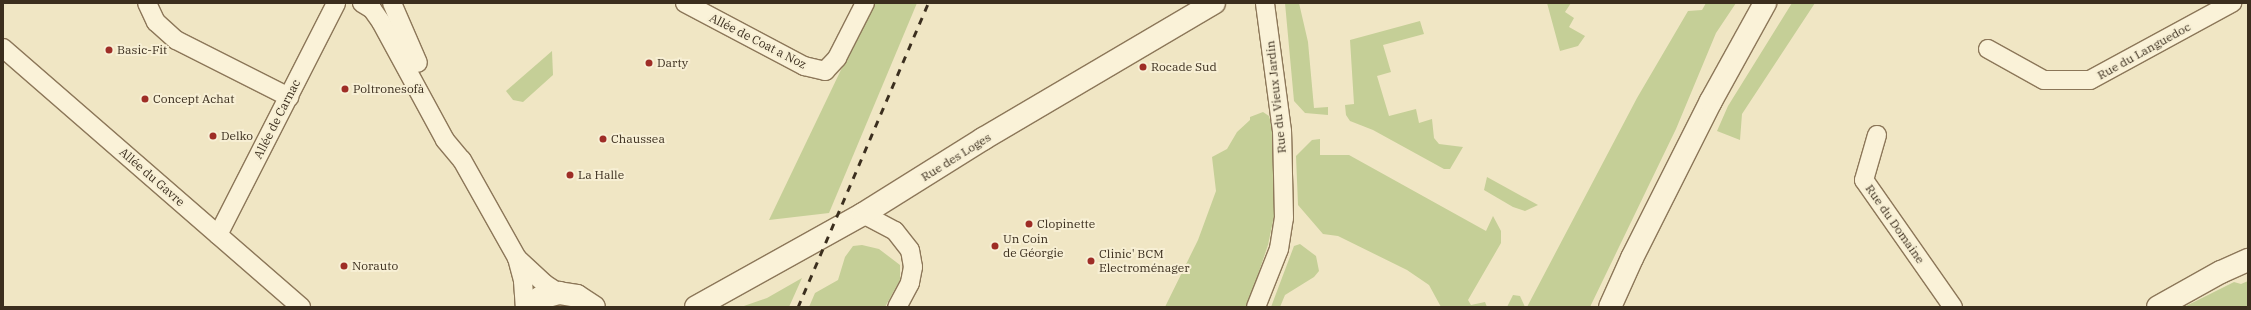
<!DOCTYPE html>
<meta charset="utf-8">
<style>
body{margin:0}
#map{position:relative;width:2251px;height:310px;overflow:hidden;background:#f0e6c4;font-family:"IBM Plex Serif",serif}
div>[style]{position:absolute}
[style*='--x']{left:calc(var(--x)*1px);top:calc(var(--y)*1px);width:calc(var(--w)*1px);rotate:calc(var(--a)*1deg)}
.green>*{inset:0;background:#c5cf97}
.roads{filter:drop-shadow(1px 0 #8c7759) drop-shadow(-1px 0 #8c7759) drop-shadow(0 1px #8c7759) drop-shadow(0 -1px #8c7759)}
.minor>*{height:18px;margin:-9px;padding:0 9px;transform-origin:9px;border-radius:9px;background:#faf2d8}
.tertiary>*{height:22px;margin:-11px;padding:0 11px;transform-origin:11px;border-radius:11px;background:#faf2d8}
.secondary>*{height:22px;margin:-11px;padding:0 11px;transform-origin:11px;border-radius:11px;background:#faf2d8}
.rail>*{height:3px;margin-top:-1.5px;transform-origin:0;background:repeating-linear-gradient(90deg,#3b2e1e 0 7px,transparent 0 14px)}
.dots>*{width:11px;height:11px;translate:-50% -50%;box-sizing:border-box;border:2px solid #f7efd4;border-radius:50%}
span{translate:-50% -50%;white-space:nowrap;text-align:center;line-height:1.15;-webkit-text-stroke:4px #f7efd4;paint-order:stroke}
.street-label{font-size:12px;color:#3b2e1e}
.poi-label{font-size:12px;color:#3b2e1e}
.left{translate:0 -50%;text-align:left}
.frame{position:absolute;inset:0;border:4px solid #3b2e1e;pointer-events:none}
</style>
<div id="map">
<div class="green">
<div style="clip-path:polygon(873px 3px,917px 3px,829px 213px,769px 220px)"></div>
<div style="clip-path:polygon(1285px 3px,1299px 3px,1308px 42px,1314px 108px,1328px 107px,1328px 115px,1305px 113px,1294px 101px)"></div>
<div style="clip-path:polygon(1547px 3px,1571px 3px,1565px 12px,1574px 18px,1569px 27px,1585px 36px,1578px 46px,1560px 51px)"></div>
<div style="clip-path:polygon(1706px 3px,1736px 3px,1716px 33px,1676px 129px,1590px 307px,1527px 307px,1637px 98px,1688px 11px,1702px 10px)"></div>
<div style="clip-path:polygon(1792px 3px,1815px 3px,1742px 114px,1740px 140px,1717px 131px,1728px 106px)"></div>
<div style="clip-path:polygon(1420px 21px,1424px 34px,1383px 45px,1391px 72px,1377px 76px,1389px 116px,1416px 109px,1419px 123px,1432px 119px,1434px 138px,1439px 144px,1463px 147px,1450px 169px,1444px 169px,1373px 130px,1350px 121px,1346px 115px,1345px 105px,1354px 104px,1350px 40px)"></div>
<div style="clip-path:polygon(552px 51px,553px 75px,523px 102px,513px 100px,506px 91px)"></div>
<div style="clip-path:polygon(1263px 112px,1269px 116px,1273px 130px,1278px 197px,1268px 245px,1247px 307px,1165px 307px,1198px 240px,1216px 191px,1212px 157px,1227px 149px,1237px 132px,1250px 120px,1250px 117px)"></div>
<div style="clip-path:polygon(1320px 139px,1320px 155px,1349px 155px,1486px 231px,1493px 216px,1501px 231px,1501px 243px,1468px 300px,1471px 305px,1485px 302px,1487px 307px,1441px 307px,1429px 285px,1407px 270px,1338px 236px,1323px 234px,1298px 205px,1296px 156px,1312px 140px)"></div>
<div style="clip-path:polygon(1487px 177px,1538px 205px,1525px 211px,1513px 207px,1484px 190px)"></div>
<div style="clip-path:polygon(1300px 244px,1316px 256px,1319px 271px,1314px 277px,1285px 295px,1280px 307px,1271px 307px,1294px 246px)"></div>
<div style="clip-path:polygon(862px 245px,879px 249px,900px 265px,900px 280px,885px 307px,809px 307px,815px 293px,838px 280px,845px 257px,853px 246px)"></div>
<div style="clip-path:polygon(802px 278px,789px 307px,741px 307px,767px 298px)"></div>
<div style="clip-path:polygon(2248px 281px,2248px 307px,2184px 307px,2234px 282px,2241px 284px)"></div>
<div style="clip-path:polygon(1513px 295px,1520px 296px,1525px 307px,1507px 307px)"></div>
</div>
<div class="roads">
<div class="minor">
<div style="--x:147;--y:3;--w:21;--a:65"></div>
<div style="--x:156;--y:22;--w:27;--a:42"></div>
<div style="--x:176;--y:40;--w:127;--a:26.8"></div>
<div style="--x:362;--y:3;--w:12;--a:31"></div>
<div style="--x:372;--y:9;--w:16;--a:55"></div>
<div style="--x:381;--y:22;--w:134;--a:61.5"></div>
<div style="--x:445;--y:140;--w:26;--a:50"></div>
<div style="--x:462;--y:160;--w:112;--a:60.7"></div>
<div style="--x:517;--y:258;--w:24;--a:75"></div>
<div style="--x:523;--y:281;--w:26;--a:86"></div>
<div style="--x:392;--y:3;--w:65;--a:66.6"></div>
<div style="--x:685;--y:3;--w:135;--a:27.9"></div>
<div style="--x:804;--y:66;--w:22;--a:13"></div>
<div style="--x:825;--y:71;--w:18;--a:-47"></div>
<div style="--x:837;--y:58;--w:62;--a:-63"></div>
<div style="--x:3;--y:48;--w:395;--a:41"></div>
<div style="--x:1988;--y:49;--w:64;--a:29"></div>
<div style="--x:2044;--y:80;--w:46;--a:0"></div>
<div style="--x:2090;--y:80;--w:162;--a:-28.5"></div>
<div style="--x:1877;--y:135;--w:47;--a:106.1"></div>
<div style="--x:1864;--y:180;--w:155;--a:55"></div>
<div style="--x:863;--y:214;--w:36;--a:28"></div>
<div style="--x:895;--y:231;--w:24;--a:52"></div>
<div style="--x:910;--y:250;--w:17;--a:80"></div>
<div style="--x:913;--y:267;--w:16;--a:101"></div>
<div style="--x:910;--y:283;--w:27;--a:118"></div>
<div style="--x:218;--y:235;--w:260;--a:-63"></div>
<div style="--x:517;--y:258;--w:38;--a:43"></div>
<div style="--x:545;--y:284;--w:17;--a:33"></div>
<div style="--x:1256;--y:307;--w:62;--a:-68.4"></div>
<div style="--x:1279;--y:249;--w:31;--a:-81"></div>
<div style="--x:1284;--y:218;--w:87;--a:-91.3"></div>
<div style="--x:1282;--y:131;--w:129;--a:-97.6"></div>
</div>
<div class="tertiary">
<div style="--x:527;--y:307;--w:16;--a:-35"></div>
<div style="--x:540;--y:298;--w:20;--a:-15"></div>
<div style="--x:559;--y:293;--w:18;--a:9"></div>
<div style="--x:577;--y:296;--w:20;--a:33"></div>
<div style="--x:696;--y:307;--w:191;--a:-29.1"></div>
<div style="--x:863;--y:214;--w:142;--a:-32"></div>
<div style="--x:983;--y:139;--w:268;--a:-30.5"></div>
<div style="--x:2158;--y:307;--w:72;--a:-29.1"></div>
<div style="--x:2221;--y:272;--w:30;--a:-24"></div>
</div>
<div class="secondary">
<div style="--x:1610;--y:307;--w:54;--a:-65.8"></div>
<div style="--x:1632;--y:258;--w:176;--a:-63.3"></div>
<div style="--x:1711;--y:101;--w:112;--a:-61.1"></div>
</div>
</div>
<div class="rail">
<div style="--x:798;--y:307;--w:331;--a:-66.8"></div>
</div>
<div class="dots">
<div style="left:109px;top:50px;background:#9e2d26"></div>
<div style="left:649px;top:63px;background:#9e2d26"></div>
<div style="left:1143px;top:67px;background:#9e2d26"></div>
<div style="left:345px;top:89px;background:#9e2d26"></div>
<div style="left:145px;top:99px;background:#9e2d26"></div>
<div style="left:213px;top:136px;background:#9e2d26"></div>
<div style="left:603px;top:139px;background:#9e2d26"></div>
<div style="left:570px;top:175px;background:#9e2d26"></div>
<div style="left:1029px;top:224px;background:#9e2d26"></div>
<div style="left:995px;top:246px;background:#9e2d26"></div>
<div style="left:1091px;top:261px;background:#9e2d26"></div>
<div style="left:344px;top:266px;background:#9e2d26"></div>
</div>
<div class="street-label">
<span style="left:758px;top:41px;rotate:27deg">Allée de Coat a Noz</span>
<span style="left:2144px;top:51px;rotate:-29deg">Rue du Languedoc</span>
<span style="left:1276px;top:97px;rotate:-96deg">Rue du Vieux Jardin</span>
<span style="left:277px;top:119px;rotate:-63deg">Allée de Carnac</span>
<span style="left:956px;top:157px;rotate:-32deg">Rue des Loges</span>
<span style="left:152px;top:177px;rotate:41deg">Allée du Gavre</span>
<span style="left:1895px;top:224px;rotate:55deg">Rue du Domaine</span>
</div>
<div class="poi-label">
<span class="left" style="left:117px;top:50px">Basic-Fit</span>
<span class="left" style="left:657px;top:63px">Darty</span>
<span class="left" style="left:1151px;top:67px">Rocade Sud</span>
<span class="left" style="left:353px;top:89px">Poltronesofà</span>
<span class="left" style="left:153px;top:99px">Concept Achat</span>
<span class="left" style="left:221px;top:136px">Delko</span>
<span class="left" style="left:611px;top:139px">Chaussea</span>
<span class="left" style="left:578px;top:175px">La Halle</span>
<span class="left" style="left:1037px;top:224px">Clopinette</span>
<span class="left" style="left:1003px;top:246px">Un Coin<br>de Géorgie</span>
<span class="left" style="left:1099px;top:261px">Clinic' BCM<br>Electroménager</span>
<span class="left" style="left:352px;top:266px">Norauto</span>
</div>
<div class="frame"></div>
</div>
